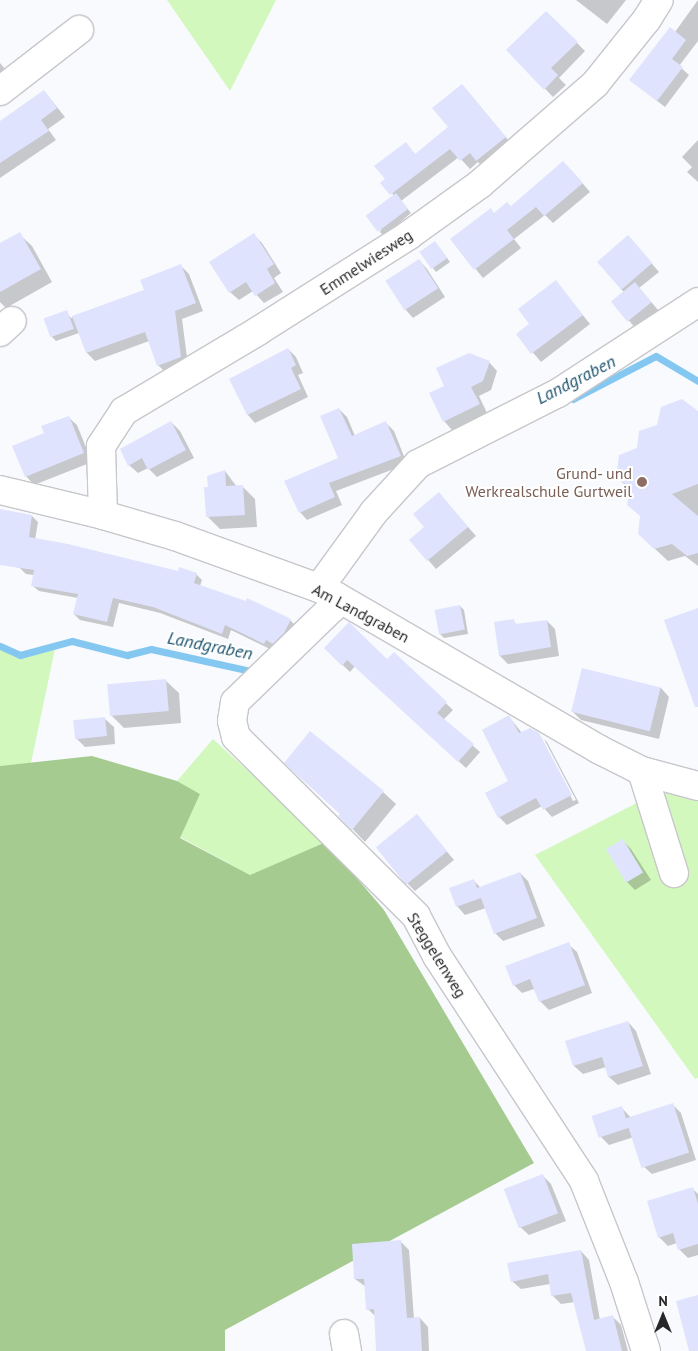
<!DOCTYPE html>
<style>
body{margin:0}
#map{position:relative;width:698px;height:1351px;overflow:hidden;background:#f9fafe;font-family:"PT Sans",sans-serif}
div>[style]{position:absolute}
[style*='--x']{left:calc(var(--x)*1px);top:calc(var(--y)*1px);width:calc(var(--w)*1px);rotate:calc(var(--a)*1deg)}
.green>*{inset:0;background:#d2f8bd}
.forest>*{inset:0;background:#a5cb90}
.shadow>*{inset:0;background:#0003}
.stream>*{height:7px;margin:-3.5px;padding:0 3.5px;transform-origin:3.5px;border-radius:3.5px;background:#84c8f1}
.building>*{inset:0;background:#dfe3fe;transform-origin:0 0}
.roads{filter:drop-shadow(1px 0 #c7c7cb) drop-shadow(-1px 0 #c7c7cb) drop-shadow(0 1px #c7c7cb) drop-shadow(0 -1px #c7c7cb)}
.minor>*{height:28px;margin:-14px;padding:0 14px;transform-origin:14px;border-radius:14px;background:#fff}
.dots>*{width:14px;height:14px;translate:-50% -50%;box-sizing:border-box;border:2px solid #fff;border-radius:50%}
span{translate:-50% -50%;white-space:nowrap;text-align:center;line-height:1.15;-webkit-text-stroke:4px #fff;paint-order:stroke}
.street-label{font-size:16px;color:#272728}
.education-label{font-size:16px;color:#785e54}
.right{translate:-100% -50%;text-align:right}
.water-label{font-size:18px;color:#1c526d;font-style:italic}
.north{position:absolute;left:638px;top:1291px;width:50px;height:50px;-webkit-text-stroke:4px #fff;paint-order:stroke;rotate:0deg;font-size:14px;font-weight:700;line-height:20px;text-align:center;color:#272728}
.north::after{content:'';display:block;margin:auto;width:18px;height:22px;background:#272728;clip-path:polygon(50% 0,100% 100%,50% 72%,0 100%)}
</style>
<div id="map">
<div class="green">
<div style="clip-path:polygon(167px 0,276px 0,230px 91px)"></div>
<div style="clip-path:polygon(0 643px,22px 653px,53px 645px,55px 649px,31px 763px,0 766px)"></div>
<div style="clip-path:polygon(213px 739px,326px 842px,250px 875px,180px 837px,200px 794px,177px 781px)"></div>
<div style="clip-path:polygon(662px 790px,698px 799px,698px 1078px,695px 1079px,535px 855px)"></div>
</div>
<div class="forest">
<div style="clip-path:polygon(92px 756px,177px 781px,200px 794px,180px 838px,250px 875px,326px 842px,384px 910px,534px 1163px,225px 1330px,225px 1351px,0 1351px,0 766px)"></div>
</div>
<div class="shadow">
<div style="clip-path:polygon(576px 0,626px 0,607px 24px)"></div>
<div style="clip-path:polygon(698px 0,698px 41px,679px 66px,689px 75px,665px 107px,630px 80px,675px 32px)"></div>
<div style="clip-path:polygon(546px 12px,585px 51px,559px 78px,566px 85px,553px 97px,508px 50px)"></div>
<div style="clip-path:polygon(0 63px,5px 69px,0 74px)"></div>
<div style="clip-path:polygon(44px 91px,65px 117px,48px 129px,56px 140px,0 178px,0 122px)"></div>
<div style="clip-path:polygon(470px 94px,513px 146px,485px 169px,478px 162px,470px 169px,459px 157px,401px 201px,411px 213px,384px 236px,380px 232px,394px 197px,386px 179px,405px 143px,416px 155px,450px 127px)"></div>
<div style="clip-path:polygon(698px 140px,698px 182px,687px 172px,692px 167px,682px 157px)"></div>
<div style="clip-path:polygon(571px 170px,590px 192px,553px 223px,545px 215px,514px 239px,521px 248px,483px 278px,452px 240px,495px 214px,511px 207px)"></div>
<div style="clip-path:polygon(19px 234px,32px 246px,52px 282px,6px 308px,0 302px,0 245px)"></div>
<div style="clip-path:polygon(254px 235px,262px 243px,281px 273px,274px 278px,283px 292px,264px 303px,253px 291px,239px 300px,230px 292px)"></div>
<div style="clip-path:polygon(628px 236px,659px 272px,639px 288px,659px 311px,637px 330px,613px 302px,624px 292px,620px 288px)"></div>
<div style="clip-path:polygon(439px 247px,450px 262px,436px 272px,433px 268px)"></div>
<div style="clip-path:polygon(419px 260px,427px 269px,445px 297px,413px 318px,405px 309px)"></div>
<div style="clip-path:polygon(181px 266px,189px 274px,203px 311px,182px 319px,188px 365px,166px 373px,158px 365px,149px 341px,95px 361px,87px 353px,79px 333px,56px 341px,52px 337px,66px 312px,71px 318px,146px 291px)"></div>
<div style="clip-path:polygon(556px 282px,590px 324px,541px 362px,518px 335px,531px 324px)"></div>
<div style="clip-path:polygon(288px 349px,296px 357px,303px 373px,298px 375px,308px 397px,255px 423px,248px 415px,230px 379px)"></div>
<div style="clip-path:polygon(489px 362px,497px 371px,491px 390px,479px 396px,487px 413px,452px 430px,444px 421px)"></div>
<div style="clip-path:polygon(339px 409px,347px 417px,355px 436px,386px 423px,394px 431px,407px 464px,336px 491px,342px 505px,307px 520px,300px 512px,340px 458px)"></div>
<div style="clip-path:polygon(698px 413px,698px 566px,685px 556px,668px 561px,653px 547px,630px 490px,617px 477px,638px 449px)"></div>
<div style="clip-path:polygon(68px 417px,77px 425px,92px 462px,34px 485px,26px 476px)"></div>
<div style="clip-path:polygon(171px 422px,180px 431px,194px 458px,157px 477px,148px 468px,138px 473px,129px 465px)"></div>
<div style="clip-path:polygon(225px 471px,237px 487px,242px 486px,255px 499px,257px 527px,220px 529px,207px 516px,209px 488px)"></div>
<div style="clip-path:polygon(439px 494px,476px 536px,436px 569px,411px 540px,425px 527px)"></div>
<div style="clip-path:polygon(0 510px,32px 516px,38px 522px,35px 540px,179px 572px,196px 574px,202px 580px,200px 586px,290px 620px,296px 626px,279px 649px,272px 645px,270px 649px,231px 630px,228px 639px,160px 613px,119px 603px,113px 627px,80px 620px,74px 614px,78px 598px,39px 591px,33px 586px,34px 575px,26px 574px,20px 568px,0 563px)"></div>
<div style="clip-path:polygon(460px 606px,464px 610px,468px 634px,444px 638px,440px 634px)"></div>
<div style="clip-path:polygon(513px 621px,517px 625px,547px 621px,555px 629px,559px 656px,508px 664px,500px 656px)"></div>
<div style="clip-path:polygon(325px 648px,387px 661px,394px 654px,453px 710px,443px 720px,480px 752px,466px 768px,355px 666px,350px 672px)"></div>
<div style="clip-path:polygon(166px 681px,179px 693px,181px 723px,124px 728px,111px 715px)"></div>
<div style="clip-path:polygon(661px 688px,669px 697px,659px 739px,581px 720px,572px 711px)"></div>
<div style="clip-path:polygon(509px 717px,522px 733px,538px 734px,541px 737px,573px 801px,576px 800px,544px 739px,547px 742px,579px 803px,552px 817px,542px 806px,507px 825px,499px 817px,510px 782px)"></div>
<div style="clip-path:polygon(105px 719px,114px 727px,115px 744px,85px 747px,76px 738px)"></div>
<div style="clip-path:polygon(383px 792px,396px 804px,365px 842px,340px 816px)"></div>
<div style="clip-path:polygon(417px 816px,454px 860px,415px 891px,407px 883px)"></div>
<div style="clip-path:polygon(623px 841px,631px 849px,651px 880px,635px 890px,627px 882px,608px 850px)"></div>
<div style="clip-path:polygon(520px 873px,528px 881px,545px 926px,503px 941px,495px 933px,486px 908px,465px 915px,457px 906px,473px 880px,481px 888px)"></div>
<div style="clip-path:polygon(568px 944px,577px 952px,592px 993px,549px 1010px,540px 1001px,534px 989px,522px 993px,514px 985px)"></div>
<div style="clip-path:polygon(628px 1022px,636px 1031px,651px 1074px,618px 1085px,609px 1077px,606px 1067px,583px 1074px,574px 1066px,566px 1042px)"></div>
<div style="clip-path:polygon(673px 1105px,681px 1113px,696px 1160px,652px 1174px,643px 1166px,634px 1137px,609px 1145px,601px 1137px,594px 1117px,622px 1108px,631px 1118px)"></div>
<div style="clip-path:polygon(543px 1176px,551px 1184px,566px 1221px,529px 1235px,520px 1227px)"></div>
<div style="clip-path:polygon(693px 1189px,698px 1194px,698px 1255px,688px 1258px,679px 1249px,677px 1243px,668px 1246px,659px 1237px)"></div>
<div style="clip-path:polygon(401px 1242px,409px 1250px,414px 1319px,420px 1318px,428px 1327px,429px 1351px,377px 1351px,376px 1317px,368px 1309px,366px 1287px,355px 1279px)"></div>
<div style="clip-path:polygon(581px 1251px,589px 1260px,600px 1320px,613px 1317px,621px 1325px,628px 1351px,587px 1351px,575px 1302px,561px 1304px,553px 1296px,550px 1284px,521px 1289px,512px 1281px)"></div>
</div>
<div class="stream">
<div style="--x:573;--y:399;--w:93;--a:-27.4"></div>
<div style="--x:656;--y:356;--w:49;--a:30.8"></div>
<div style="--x:0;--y:646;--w:22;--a:24"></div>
<div style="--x:20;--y:655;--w:54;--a:-15.1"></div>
<div style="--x:72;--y:641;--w:57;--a:14.3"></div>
<div style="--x:127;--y:655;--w:25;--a:-14"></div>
<div style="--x:151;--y:649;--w:107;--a:12.5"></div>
</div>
<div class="building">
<div style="clip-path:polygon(546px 11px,578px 42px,551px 68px,558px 75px,544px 90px,506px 50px)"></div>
<div style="clip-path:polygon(670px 27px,686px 40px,672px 59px,683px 67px,657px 101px,629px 80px)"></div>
<div style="clip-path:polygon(462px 84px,506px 137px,476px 161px,470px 153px,460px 161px,450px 149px,390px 195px,380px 183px,385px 179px,374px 166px,406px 142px,415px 154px,448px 127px,432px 108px)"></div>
<div style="clip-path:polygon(44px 90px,57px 108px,41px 120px,49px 131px,0 163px,0 121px)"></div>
<div style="clip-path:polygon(563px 161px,583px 183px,544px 216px,536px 207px,507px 230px,514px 239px,474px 270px,450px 239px,491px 208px,494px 213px,507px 202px,511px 206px)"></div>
<div style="left:396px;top:193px;width:20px;height:38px;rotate:53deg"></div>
<div style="clip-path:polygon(20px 232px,41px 269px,0 292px,0 243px)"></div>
<div style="clip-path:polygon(254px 233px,274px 264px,267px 269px,275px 283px,255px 296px,246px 282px,229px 293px,209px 262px)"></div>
<div style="left:628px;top:235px;width:37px;height:41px;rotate:49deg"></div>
<div style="left:435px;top:241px;width:21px;height:19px;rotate:55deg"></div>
<div style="left:419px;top:259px;width:35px;height:40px;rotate:57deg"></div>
<div style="clip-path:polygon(181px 264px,196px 303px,175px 311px,181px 357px,157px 366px,145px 332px,86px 353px,72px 316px,144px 290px,140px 280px)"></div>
<div style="clip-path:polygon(556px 280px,583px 315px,531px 354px,516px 334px,529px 324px,518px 309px)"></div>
<div style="left:635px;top:282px;width:26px;height:31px;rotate:51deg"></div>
<div style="left:67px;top:310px;width:20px;height:25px;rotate:70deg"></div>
<div style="clip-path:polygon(288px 348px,296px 365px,291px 368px,301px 389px,247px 415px,229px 379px)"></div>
<div style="clip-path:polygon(469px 353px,490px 361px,483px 381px,471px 387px,480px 404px,443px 422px,429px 393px,444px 386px,436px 368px)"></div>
<div style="clip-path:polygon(682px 399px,698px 411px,698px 484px,672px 494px,698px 516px,698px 553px,687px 556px,672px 544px,654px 549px,638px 534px,640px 516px,627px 505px,630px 487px,616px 478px,619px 455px,637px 448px,639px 431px,657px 425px,661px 407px)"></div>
<div style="clip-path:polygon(339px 408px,352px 436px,386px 421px,401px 456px,329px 483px,335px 497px,299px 513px,284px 481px,338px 458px,320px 416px)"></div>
<div style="clip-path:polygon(69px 416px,84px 453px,25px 477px,12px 446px,44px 433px,41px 426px)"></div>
<div style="clip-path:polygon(171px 421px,186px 450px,148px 470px,142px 458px,128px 466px,120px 449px)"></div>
<div style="clip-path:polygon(225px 470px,226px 486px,243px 485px,245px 515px,206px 517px,204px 487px,208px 487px,207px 476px)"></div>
<div style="clip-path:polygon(439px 492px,468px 527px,427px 561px,409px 540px,424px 527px,413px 514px)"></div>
<div style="clip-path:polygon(0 509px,32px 515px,29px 537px,68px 544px,178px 571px,179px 567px,197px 573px,194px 583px,246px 601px,247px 598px,291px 619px,284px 633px,273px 644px,266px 640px,264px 644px,225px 625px,222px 634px,153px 607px,113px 598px,107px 622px,73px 614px,78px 594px,31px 586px,34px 570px,0 565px)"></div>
<div style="left:460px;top:605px;width:25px;height:26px;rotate:79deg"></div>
<div style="clip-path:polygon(698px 608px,698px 707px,695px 707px,664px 620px)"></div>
<div style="clip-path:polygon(514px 619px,515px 624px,547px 620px,551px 647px,499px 656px,494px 622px)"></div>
<div style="clip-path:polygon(349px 622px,387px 659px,394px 652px,447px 702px,437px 713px,474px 744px,458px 762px,347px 660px,342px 666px,324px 648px)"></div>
<div style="left:582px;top:668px;width:81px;height:45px;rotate:14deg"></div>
<div style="left:166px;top:679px;width:32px;height:59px;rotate:85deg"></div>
<div style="clip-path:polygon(509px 715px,519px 733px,530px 728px,539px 733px,572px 795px,543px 810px,536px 798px,498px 818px,485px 793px,508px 781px,482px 730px)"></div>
<div style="left:105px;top:717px;width:19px;height:32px;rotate:84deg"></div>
<div style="clip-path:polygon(310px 731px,384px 791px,352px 830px,338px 816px,340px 814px,284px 763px)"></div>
<div style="left:417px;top:814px;width:48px;height:53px;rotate:51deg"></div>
<div style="left:623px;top:839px;width:39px;height:20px;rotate:59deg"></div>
<div style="clip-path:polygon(520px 872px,537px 918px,494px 934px,481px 898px,456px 907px,449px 888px,474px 879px,477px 888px)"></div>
<div style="clip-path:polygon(569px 942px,585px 985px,539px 1002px,530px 979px,513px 986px,505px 966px)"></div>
<div style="clip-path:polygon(628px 1021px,643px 1066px,608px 1077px,602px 1057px,573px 1066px,565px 1041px)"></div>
<div style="left:673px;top:1103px;width:52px;height:50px;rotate:72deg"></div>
<div style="left:622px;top:1106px;width:23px;height:32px;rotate:72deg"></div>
<div style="left:543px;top:1174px;width:42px;height:42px;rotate:69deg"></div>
<div style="clip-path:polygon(693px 1187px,698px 1204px,698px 1244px,678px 1250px,673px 1233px,658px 1238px,647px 1201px)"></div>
<div style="clip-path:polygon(401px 1240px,407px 1318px,420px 1317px,422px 1351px,376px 1351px,374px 1309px,366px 1310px,364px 1279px,354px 1279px,352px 1244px)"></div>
<div style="clip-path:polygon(581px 1250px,594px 1320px,613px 1315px,622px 1351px,586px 1351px,571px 1293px,551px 1296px,548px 1274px,511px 1282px,507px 1263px)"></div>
<div style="clip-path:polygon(698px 1295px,698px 1351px,689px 1351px,676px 1301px)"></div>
</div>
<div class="roads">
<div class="minor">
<div style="--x:0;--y:91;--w:100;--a:-37.7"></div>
<div style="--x:0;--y:332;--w:16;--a:-43"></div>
<div style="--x:0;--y:490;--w:106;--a:13.6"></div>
<div style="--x:103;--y:515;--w:75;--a:16.3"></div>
<div style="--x:175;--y:536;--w:153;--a:19.9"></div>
<div style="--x:319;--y:588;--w:20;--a:27"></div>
<div style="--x:337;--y:597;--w:302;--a:30.2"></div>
<div style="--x:598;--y:749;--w:49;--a:26.6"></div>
<div style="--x:642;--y:771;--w:58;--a:15"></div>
<div style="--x:103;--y:515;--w:69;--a:-91.7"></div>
<div style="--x:101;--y:446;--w:42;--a:-56.7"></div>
<div style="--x:124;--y:411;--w:156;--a:-30.8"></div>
<div style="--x:258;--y:331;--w:179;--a:-32.4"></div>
<div style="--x:409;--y:235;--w:87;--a:-35.7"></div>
<div style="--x:480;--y:184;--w:152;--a:-41"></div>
<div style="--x:595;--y:84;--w:83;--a:-51.3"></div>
<div style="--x:647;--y:19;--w:22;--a:-58"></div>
<div style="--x:319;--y:588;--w:94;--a:-54.1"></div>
<div style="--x:374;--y:512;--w:65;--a:-47.5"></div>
<div style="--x:418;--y:464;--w:157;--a:-26.9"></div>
<div style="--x:558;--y:393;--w:167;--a:-33"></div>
<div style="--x:337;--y:597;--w:12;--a:114"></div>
<div style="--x:332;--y:608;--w:135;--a:135.9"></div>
<div style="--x:235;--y:702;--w:19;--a:99"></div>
<div style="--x:232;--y:721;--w:16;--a:76"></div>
<div style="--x:236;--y:737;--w:254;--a:44.8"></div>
<div style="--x:416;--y:916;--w:45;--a:62.3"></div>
<div style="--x:437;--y:956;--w:269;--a:56.8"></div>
<div style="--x:584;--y:1181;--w:109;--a:68.4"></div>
<div style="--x:624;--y:1282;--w:72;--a:72.3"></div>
<div style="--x:642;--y:771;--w:107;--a:72.6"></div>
<div style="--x:344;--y:1334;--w:17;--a:80"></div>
</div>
</div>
<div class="dots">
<div style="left:642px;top:482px;background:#8d6e63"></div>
</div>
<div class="street-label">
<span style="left:366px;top:262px;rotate:-33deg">Emmelwiesweg</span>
<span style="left:361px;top:613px;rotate:28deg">Am Landgraben</span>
<span style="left:437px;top:955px;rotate:58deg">Steggelenweg</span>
</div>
<div class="education-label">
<span class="right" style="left:632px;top:482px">Grund- und<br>Werkrealschule Gurtweil</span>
</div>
<div class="water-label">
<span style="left:576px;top:380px;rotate:-27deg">Landgraben</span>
<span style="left:210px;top:646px;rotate:11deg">Landgraben</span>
</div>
<div class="north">N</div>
</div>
